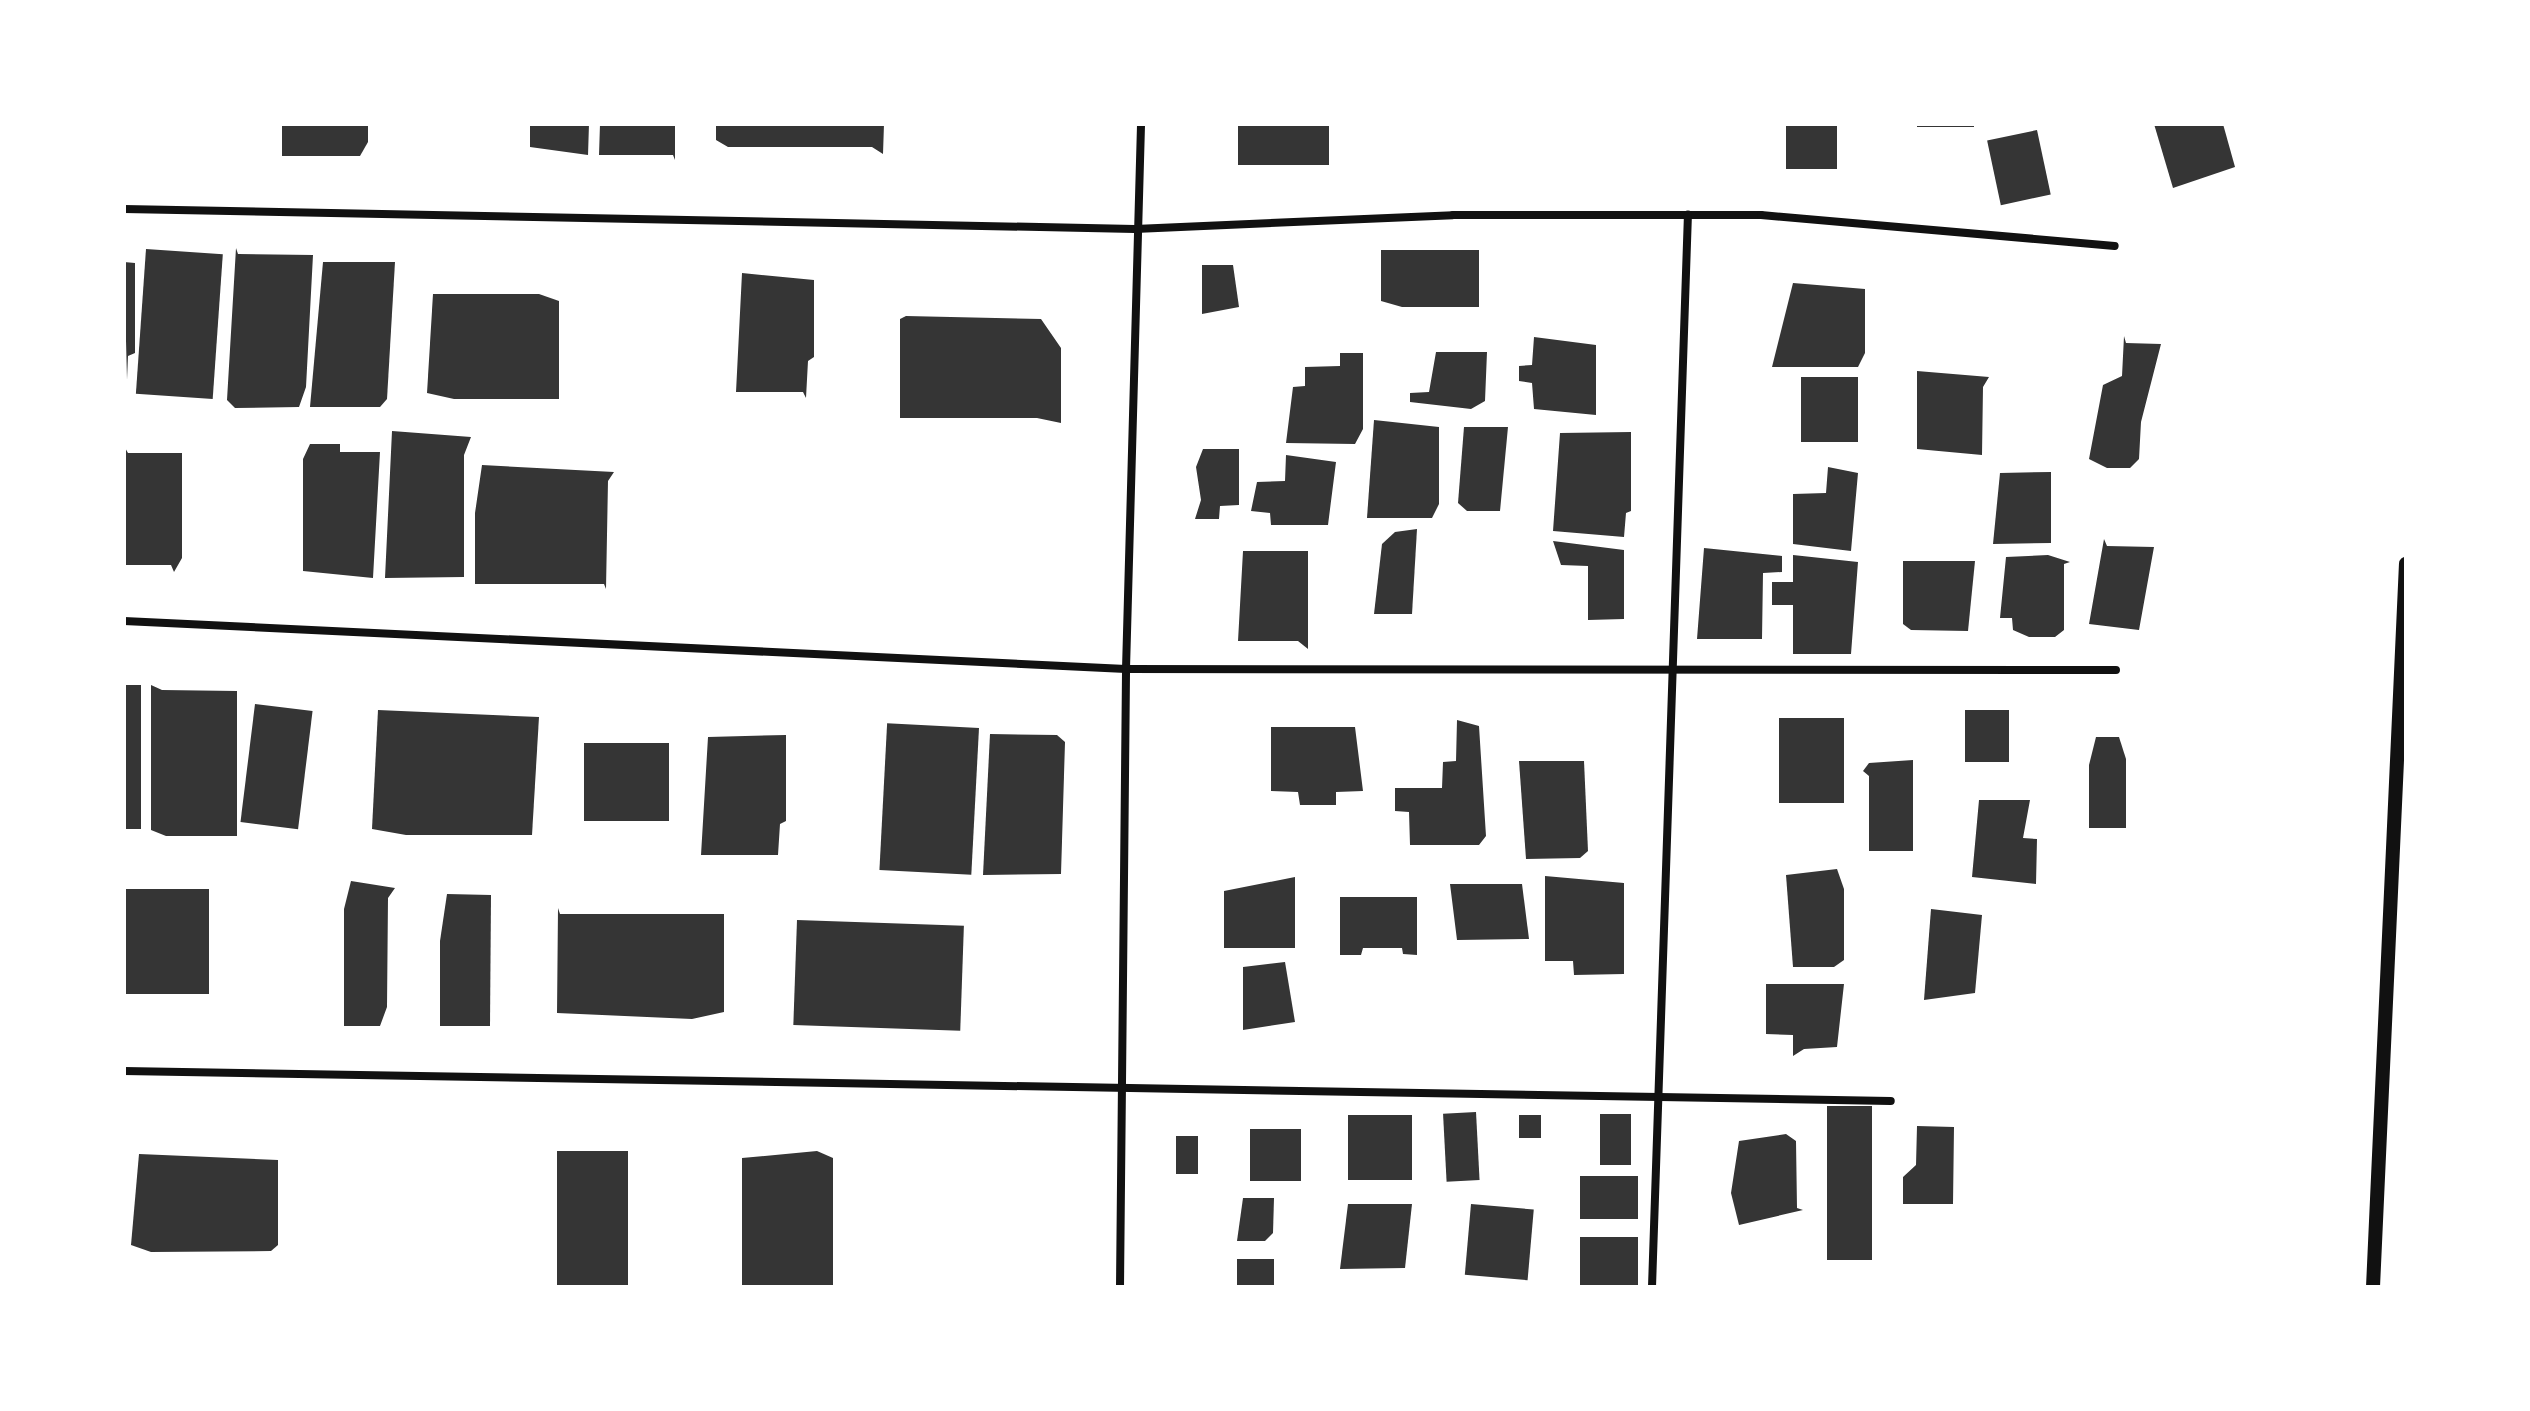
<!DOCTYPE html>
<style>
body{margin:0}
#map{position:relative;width:2530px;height:1411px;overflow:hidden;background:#fff;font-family:"Roboto Condensed",sans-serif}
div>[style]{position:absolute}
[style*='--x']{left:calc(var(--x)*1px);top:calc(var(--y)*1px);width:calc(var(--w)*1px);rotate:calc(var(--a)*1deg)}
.building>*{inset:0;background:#353535;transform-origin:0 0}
.minor>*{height:8px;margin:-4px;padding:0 4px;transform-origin:4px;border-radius:4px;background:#111}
.tertiary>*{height:14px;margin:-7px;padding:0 7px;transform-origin:7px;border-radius:7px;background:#111}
span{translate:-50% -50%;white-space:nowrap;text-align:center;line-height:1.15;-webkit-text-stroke:7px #fff;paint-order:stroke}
.frame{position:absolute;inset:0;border:126px solid #fff;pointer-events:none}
</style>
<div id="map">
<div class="building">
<div style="clip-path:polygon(282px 124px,368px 124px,368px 142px,360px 156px,282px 156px)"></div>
<div style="clip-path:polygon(530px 124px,589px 124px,588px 155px,530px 147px)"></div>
<div style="clip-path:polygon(600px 124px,675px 124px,675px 160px,673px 155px,599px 155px)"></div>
<div style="clip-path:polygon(716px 124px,884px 124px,883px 154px,872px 147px,728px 147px,716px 140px)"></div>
<div style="left:1238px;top:124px;width:91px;height:41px"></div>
<div style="left:1786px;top:124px;width:51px;height:45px"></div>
<div style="left:1917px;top:124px;width:57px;height:3px"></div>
<div style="clip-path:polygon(2154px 124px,2223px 124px,2235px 167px,2173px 188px)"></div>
<div style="left:2037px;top:130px;width:66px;height:51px;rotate:78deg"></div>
<div style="clip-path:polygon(236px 248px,238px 254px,313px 255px,306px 387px,299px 407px,235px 408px,227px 400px)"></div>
<div style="left:146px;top:249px;width:77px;height:145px;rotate:4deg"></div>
<div style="clip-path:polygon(1381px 250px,1479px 250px,1479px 307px,1402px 307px,1381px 301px)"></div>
<div style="clip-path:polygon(124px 262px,135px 263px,135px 353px,128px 356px,127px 380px)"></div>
<div style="clip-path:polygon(323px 262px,395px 262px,387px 399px,380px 407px,310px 407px)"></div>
<div style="clip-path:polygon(1202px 265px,1233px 265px,1239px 307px,1202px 314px)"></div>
<div style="clip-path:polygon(742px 273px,814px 280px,814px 357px,808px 361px,806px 398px,803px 392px,736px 392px)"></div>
<div style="clip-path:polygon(1793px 283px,1865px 289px,1865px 353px,1858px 367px,1772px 367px)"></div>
<div style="clip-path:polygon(433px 294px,539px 294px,559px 301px,559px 399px,454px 399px,427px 393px)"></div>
<div style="clip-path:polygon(906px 316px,1041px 319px,1061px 348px,1061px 423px,1037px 418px,900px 418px,900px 319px)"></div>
<div style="clip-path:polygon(2124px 336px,2126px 343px,2161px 344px,2141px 422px,2139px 459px,2130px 468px,2107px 468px,2089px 459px,2103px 385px,2122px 376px)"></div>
<div style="clip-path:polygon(1534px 337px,1596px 345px,1596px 415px,1534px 409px,1532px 383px,1519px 381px,1519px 366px,1532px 365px)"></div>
<div style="clip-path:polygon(1436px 352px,1487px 352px,1485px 401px,1471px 409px,1410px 402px,1410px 393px,1429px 392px)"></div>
<div style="clip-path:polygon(1340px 353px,1363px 353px,1363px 429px,1355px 444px,1286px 443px,1293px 387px,1305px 386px,1305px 367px,1340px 366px)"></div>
<div style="clip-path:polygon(1917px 371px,1989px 377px,1983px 387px,1982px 455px,1917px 449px)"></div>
<div style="left:1858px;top:377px;width:65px;height:57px;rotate:90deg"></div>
<div style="clip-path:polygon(1374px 420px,1439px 427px,1439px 504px,1432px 518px,1367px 518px)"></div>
<div style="clip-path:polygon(1464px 427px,1508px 427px,1500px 511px,1467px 511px,1458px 503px)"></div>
<div style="clip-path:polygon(392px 431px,471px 437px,464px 455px,464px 577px,385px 578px)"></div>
<div style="clip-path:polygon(1631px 432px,1631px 511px,1626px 513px,1624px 537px,1553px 531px,1560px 433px)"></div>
<div style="clip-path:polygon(310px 444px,340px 444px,340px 452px,380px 452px,373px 578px,303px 571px,303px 459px)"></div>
<div style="clip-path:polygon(124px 446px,128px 453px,182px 453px,182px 558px,174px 572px,171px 565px,124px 565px)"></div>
<div style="clip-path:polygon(1203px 449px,1239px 449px,1239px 505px,1220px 506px,1219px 519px,1195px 519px,1201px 500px,1196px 467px)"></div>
<div style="clip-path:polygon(1286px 455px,1336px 462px,1328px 525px,1271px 525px,1270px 513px,1251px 511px,1257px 482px,1285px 481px)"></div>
<div style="clip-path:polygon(482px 465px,614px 472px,608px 481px,606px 589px,604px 584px,475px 584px,475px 513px)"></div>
<div style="clip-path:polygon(1828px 467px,1858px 473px,1851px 551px,1793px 544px,1793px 494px,1826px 493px)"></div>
<div style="clip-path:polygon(2051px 472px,2051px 543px,1993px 544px,2000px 473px)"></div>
<div style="clip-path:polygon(1417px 529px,1412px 614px,1374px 614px,1382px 544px,1395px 532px)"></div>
<div style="clip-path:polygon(2104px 539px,2107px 546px,2154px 547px,2139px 630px,2089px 624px)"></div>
<div style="clip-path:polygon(1553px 541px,1624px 550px,1624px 619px,1588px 620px,1588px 566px,1561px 565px)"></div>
<div style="clip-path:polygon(1704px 548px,1782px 556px,1782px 572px,1763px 573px,1762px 639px,1697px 639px)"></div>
<div style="clip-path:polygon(1243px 551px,1308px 551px,1308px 649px,1298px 641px,1238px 641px)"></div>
<div style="clip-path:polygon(1793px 555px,1858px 562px,1851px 654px,1793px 654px,1793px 605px,1772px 605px,1772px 582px,1793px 582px)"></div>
<div style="clip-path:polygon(2048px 555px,2070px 562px,2064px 564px,2064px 630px,2055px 637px,2029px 637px,2013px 630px,2012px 618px,2000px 618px,2006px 557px)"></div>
<div style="clip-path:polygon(1903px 561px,1975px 561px,1968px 631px,1911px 630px,1903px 624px)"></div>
<div style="left:124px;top:685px;width:17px;height:144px"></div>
<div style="clip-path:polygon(151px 685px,162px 690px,237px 691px,237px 836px,166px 836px,151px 830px)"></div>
<div style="left:255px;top:704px;width:58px;height:119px;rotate:7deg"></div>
<div style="clip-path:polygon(378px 710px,539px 717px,532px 835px,406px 835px,372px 829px)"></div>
<div style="left:1965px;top:710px;width:44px;height:52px"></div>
<div style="left:1844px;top:718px;width:85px;height:65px;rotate:90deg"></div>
<div style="clip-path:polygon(1457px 720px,1479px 726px,1486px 836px,1479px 845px,1410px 845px,1409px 812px,1395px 811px,1395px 788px,1442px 788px,1443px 762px,1456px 761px)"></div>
<div style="clip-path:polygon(1271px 727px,1355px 727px,1363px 791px,1336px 792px,1336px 805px,1300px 805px,1298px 792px,1271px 791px)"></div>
<div style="left:979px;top:728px;width:147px;height:92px;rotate:93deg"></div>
<div style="clip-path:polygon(990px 734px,1057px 735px,1065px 742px,1061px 874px,983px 875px)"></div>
<div style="clip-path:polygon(786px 735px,786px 821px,780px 824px,778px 855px,701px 855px,708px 737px)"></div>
<div style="clip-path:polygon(2096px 737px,2119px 737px,2126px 759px,2126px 828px,2089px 828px,2089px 765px)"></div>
<div style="left:669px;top:743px;width:78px;height:85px;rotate:90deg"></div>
<div style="clip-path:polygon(1913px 760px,1913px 851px,1869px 851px,1869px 776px,1863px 771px,1869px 763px)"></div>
<div style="clip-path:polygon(1519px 761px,1584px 761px,1588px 851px,1580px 858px,1526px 859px)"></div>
<div style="clip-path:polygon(1979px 800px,2030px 800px,2023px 838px,2037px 839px,2036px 884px,1972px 877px)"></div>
<div style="clip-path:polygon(1837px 869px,1844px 889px,1844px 960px,1834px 967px,1793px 967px,1786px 875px)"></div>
<div style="clip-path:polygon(1545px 876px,1624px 883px,1624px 974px,1574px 975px,1573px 961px,1545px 961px)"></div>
<div style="clip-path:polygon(1295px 877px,1295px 948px,1224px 948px,1224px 891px)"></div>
<div style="clip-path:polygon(351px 881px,395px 888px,388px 898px,387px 1007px,380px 1026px,344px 1026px,344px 909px)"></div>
<div style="clip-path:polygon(1450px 884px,1522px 884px,1529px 939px,1457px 940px)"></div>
<div style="left:124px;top:889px;width:85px;height:105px"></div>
<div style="clip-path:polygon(447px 894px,491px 895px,490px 1026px,440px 1026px,440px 941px)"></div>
<div style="clip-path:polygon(1340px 897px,1417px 897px,1417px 955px,1403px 954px,1402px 948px,1363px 948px,1361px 955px,1340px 955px)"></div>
<div style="clip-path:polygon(558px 908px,560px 914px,724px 914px,724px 1012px,692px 1019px,557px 1013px)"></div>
<div style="clip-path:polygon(1931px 909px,1982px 915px,1975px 993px,1924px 1000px)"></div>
<div style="left:797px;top:920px;width:167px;height:105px;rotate:2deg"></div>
<div style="clip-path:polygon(1285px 962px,1295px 1022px,1243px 1030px,1243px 967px)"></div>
<div style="clip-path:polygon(1766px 984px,1844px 984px,1837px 1047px,1804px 1049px,1793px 1056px,1793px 1035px,1766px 1034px)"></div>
<div style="left:1827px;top:1106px;width:45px;height:154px"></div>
<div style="left:1476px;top:1112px;width:68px;height:33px;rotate:87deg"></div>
<div style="left:1631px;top:1114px;width:51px;height:31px;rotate:90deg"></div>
<div style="left:1412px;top:1115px;width:65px;height:64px;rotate:90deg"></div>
<div style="left:1519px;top:1115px;width:22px;height:23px"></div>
<div style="clip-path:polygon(1917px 1126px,1954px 1127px,1953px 1204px,1903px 1204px,1903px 1177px,1916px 1165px)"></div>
<div style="left:1250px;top:1129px;width:51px;height:52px"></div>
<div style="clip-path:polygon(1786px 1134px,1796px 1141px,1797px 1208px,1803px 1210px,1739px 1225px,1731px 1193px,1739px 1141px)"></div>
<div style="left:1198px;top:1136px;width:38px;height:22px;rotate:90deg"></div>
<div style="left:628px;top:1151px;width:134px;height:71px;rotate:90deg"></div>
<div style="clip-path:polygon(817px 1151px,833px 1158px,833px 1287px,742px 1287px,742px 1158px)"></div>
<div style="clip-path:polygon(139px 1154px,278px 1160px,278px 1245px,271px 1251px,151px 1252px,131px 1245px)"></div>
<div style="left:1638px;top:1176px;width:43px;height:58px;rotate:90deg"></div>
<div style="clip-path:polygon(1243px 1198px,1274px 1198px,1273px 1233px,1265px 1241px,1237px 1241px)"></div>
<div style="clip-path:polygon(1348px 1204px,1412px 1204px,1405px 1268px,1340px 1269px)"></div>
<div style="left:1471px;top:1204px;width:63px;height:71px;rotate:5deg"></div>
<div style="left:1580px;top:1237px;width:58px;height:50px"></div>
<div style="left:1237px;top:1259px;width:37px;height:28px"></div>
</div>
<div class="minor">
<div style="--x:124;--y:209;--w:1011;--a:1.13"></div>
<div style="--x:1135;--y:229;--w:318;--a:-2.5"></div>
<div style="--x:1453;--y:215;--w:308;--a:0"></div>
<div style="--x:1761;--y:215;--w:355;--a:5"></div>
<div style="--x:124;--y:621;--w:1003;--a:2.74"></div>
<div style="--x:1126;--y:669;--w:990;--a:0.06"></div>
<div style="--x:124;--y:1071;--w:1767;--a:0.97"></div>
<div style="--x:1120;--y:1287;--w:618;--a:-89.44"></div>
<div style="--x:1126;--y:669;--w:545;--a:-88.42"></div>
<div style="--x:1652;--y:1287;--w:1073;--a:-88.08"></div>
</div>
<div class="tertiary">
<div style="--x:2373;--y:1287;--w:724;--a:-87.39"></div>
</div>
<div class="frame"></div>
</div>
